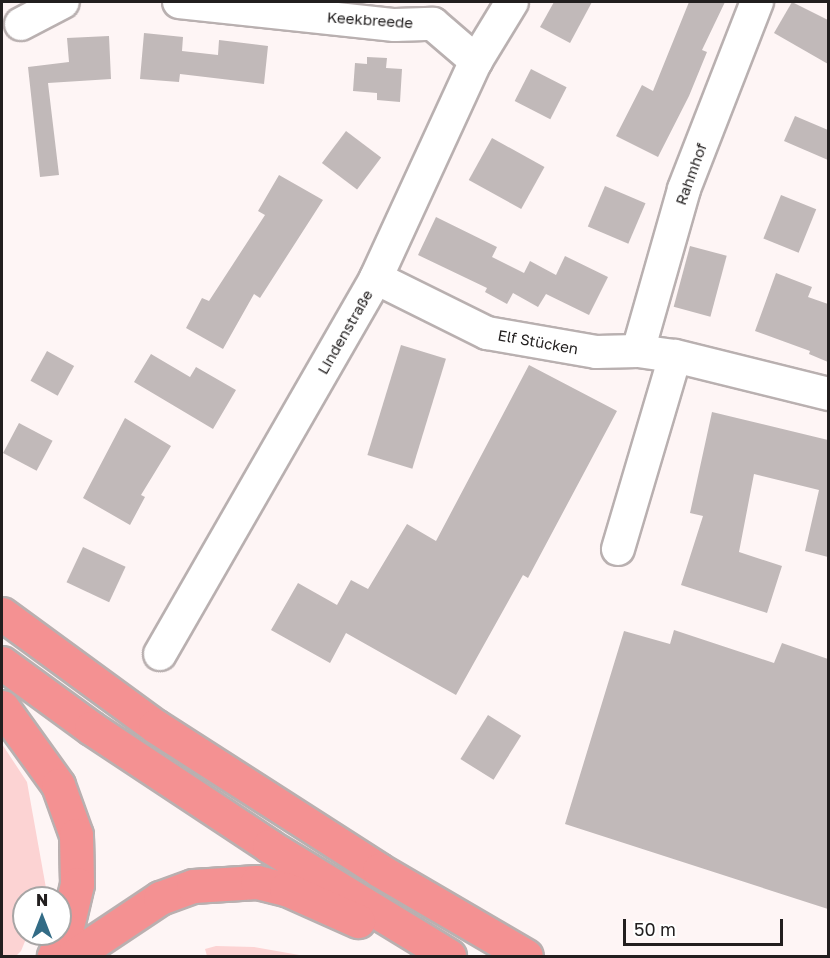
<!DOCTYPE html>
<meta charset="utf-8">
<style>
body{margin:0}
#map{position:relative;width:830px;height:958px;overflow:hidden;background:#fef5f5;font-family:"Golos Text",sans-serif}
div>[style]{position:absolute}
[style*='--x']{left:calc(var(--x)*1px);top:calc(var(--y)*1px);width:calc(var(--w)*1px);rotate:calc(var(--a)*1deg)}
.green>*{inset:0;background:#fcd3d3}
.building>*{inset:0;background:#c1b9b9;transform-origin:0 0}
.roads{filter:drop-shadow(2px 0 #b9b0b0) drop-shadow(-2px 0 #b9b0b0) drop-shadow(0 2px #b9b0b0) drop-shadow(0 -2px #b9b0b0)}
.minor>*{height:32px;margin:-16px;padding:0 16px;transform-origin:16px;border-radius:16px;background:#fff}
.highway>*{height:33px;margin:-16.5px;padding:0 16.5px;transform-origin:16.5px;border-radius:16.5px;background:#f49192}
span{translate:-50% -50%;white-space:nowrap;text-align:center;line-height:1.15;-webkit-text-stroke:4.5px #fff;paint-order:stroke}
.street-label{font-size:15px;color:#221f1f}
.frame{position:absolute;inset:0;border:3px solid #221f1f;pointer-events:none}
.north{position:absolute;left:12px;top:886px;width:60px;height:60px;box-sizing:border-box;background:#fff;border:2px solid #a7a5a5;border-radius:50%;rotate:0deg;font-size:16px;font-weight:700;line-height:24px;text-align:center;color:#221f1f}
.north::after{content:'';display:block;margin:auto;width:21px;height:27px;background:#336c86;clip-path:polygon(50% 0,100% 100%,50% 72%,0 100%)}
.scale{position:absolute;left:623px;top:919px;width:160px;height:27px;box-sizing:border-box;border:3px solid #221f1f;border-top:0;padding-left:8px;font-size:18px;line-height:21px;white-space:nowrap;color:#221f1f;-webkit-text-stroke:4px #fff;paint-order:stroke}
</style>
<div id="map">
<div class="green">
<div style="clip-path:polygon(2px 744px,27px 782px,46px 888px,43px 898px,24px 898px,24px 934px,28px 934px,21px 951px,16px 956px,2px 956px)"></div>
<div style="clip-path:polygon(216px 946px,254px 947px,305px 956px,207px 956px,205px 949px)"></div>
</div>
<div class="building">
<div style="clip-path:polygon(554px 2px,592px 2px,570px 43px,540px 27px)"></div>
<div style="clip-path:polygon(689px 2px,725px 2px,702px 50px,707px 52px,689px 96px,658px 157px,616px 136px,642px 85px,653px 91px)"></div>
<div style="clip-path:polygon(792px 2px,828px 20px,828px 64px,774px 33px)"></div>
<div style="clip-path:polygon(144px 33px,183px 37px,182px 51px,218px 55px,219px 40px,268px 46px,264px 84px,180px 74px,179px 82px,140px 79px)"></div>
<div style="clip-path:polygon(109px 36px,111px 79px,48px 83px,59px 175px,40px 177px,28px 67px,69px 62px,67px 38px)"></div>
<div style="clip-path:polygon(367px 57px,387px 58px,386px 68px,402px 69px,400px 102px,377px 100px,377px 93px,353px 91px,355px 63px,367px 64px)"></div>
<div style="left:531px;top:69px;width:40px;height:36px;rotate:27deg"></div>
<div style="clip-path:polygon(795px 116px,828px 130px,828px 160px,784px 141px)"></div>
<div style="left:346px;top:131px;width:44px;height:40px;rotate:37deg"></div>
<div style="left:492px;top:138px;width:60px;height:48px;rotate:29deg"></div>
<div style="clip-path:polygon(279px 175px,323px 200px,260px 298px,254px 294px,223px 349px,186px 328px,202px 298px,209px 301px,265px 215px,258px 211px)"></div>
<div style="left:605px;top:186px;width:44px;height:44px;rotate:23deg"></div>
<div style="left:781px;top:195px;width:38px;height:47px;rotate:22deg"></div>
<div style="clip-path:polygon(436px 217px,497px 247px,492px 257px,524px 273px,530px 261px,556px 275px,565px 256px,608px 277px,589px 315px,546px 294px,538px 307px,513px 293px,507px 304px,485px 292px,487px 288px,418px 255px)"></div>
<div style="left:690px;top:246px;width:38px;height:63px;rotate:15deg"></div>
<div style="clip-path:polygon(776px 273px,812px 287px,808px 297px,828px 304px,828px 362px,809px 354px,810px 351px,755px 331px)"></div>
<div style="left:401px;top:345px;width:47px;height:115px;rotate:17deg"></div>
<div style="left:47px;top:351px;width:31px;height:34px;rotate:29deg"></div>
<div style="clip-path:polygon(151px 354px,190px 377px,196px 367px,236px 390px,213px 429px,134px 382px)"></div>
<div style="clip-path:polygon(529px 365px,617px 411px,528px 578px,523px 575px,456px 695px,346px 633px,330px 663px,271px 630px,298px 583px,337px 605px,351px 580px,368px 589px,407px 524px,436px 541px)"></div>
<div style="clip-path:polygon(712px 412px,828px 440px,828px 557px,805px 551px,819px 490px,754px 474px,739px 552px,782px 566px,767px 613px,681px 585px,703px 516px,690px 513px)"></div>
<div style="clip-path:polygon(125px 418px,171px 446px,141px 495px,145px 497px,130px 525px,83px 498px)"></div>
<div style="left:19px;top:423px;width:38px;height:34px;rotate:28deg"></div>
<div style="left:83px;top:547px;width:47px;height:39px;rotate:25deg"></div>
<div style="clip-path:polygon(674px 630px,774px 663px,782px 643px,828px 659px,828px 909px,565px 824px,624px 631px,670px 644px)"></div>
<div style="left:488px;top:715px;width:39px;height:52px;rotate:32deg"></div>
</div>
<div class="roads">
<div class="minor">
<div style="--x:179;--y:2;--w:217;--a:6.1"></div>
<div style="--x:395;--y:25;--w:38;--a:-2"></div>
<div style="--x:433;--y:24;--w:57;--a:40.7"></div>
<div style="--x:21;--y:24;--w:47;--a:-27.6"></div>
<div style="--x:376;--y:278;--w:124;--a:26.4"></div>
<div style="--x:487;--y:333;--w:111;--a:9.9"></div>
<div style="--x:596;--y:352;--w:42;--a:-1.4"></div>
<div style="--x:638;--y:351;--w:37;--a:8"></div>
<div style="--x:675;--y:356;--w:158;--a:13.9"></div>
<div style="--x:638;--y:351;--w:168;--a:-74.1"></div>
<div style="--x:684;--y:189;--w:201;--a:-68.7"></div>
<div style="--x:618;--y:549;--w:201;--a:-73.5"></div>
<div style="--x:160;--y:654;--w:434;--a:-60.1"></div>
<div style="--x:376;--y:278;--w:239;--a:-65.3"></div>
<div style="--x:476;--y:61;--w:69;--a:-58.6"></div>
</div>
<div class="highway">
<div style="--x:2;--y:614;--w:190;--a:36.2"></div>
<div style="--x:155;--y:726;--w:266;--a:32.7"></div>
<div style="--x:379;--y:870;--w:170;--a:30.3"></div>
<div style="--x:2;--y:663;--w:110;--a:36.1"></div>
<div style="--x:91;--y:728;--w:214;--a:33.5"></div>
<div style="--x:269;--y:846;--w:211;--a:31.4"></div>
<div style="--x:2;--y:707;--w:96;--a:54.3"></div>
<div style="--x:58;--y:785;--w:53;--a:70.2"></div>
<div style="--x:76;--y:835;--w:49;--a:88.8"></div>
<div style="--x:77;--y:884;--w:48;--a:103.2"></div>
<div style="--x:66;--y:931;--w:28;--a:116"></div>
<div style="--x:73;--y:956;--w:105;--a:-33.7"></div>
<div style="--x:160;--y:898;--w:35;--a:-20"></div>
<div style="--x:193;--y:886;--w:64;--a:-3.6"></div>
<div style="--x:257;--y:882;--w:30;--a:14"></div>
<div style="--x:286;--y:889;--w:79;--a:24"></div>
</div>
</div>
<div class="street-label">
<span style="left:370px;top:20px;rotate:4deg">Keekbreede</span>
<span style="left:691px;top:174px;rotate:-70deg">Rahmhof</span>
<span style="left:345px;top:332px;rotate:-60deg">Lindenstraße</span>
<span style="left:538px;top:342px;rotate:10deg">Elf Stücken</span>
</div>
<div class="frame"></div>
<div class="north">N</div>
<div class="scale">50 m</div>
</div>
